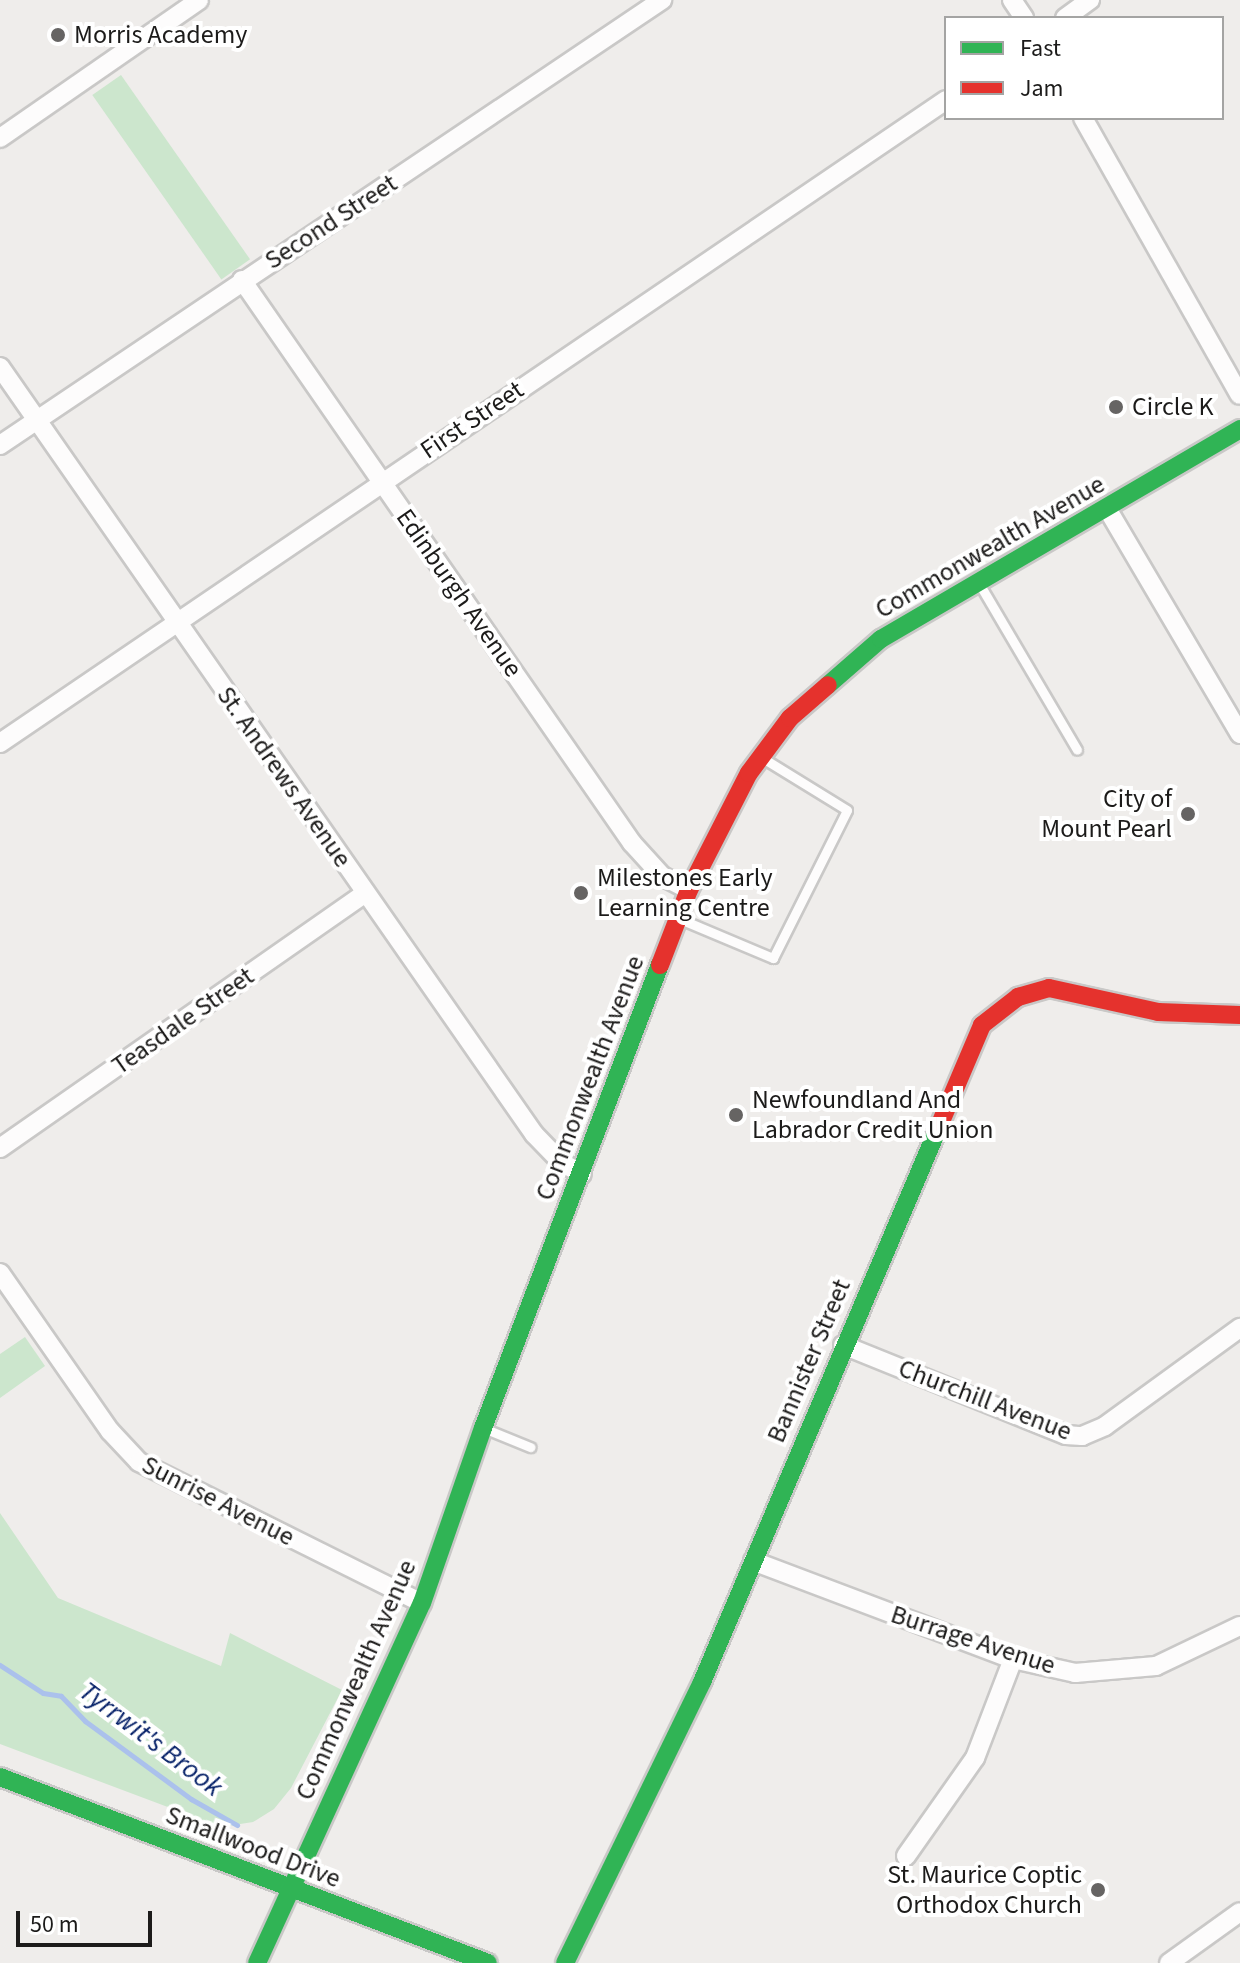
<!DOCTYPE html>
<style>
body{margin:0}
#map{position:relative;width:1240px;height:1963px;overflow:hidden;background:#efedeb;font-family:"Source Sans 3",sans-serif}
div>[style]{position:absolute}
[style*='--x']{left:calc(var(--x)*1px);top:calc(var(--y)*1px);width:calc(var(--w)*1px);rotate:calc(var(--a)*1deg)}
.green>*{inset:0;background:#cce6cd;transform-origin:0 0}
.stream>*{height:5px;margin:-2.5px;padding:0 2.5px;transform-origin:2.5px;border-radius:2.5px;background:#abc1ec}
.roads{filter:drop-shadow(2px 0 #c9c8c7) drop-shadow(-2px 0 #c9c8c7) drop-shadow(0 2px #c9c8c7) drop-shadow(0 -2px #c9c8c7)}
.lane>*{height:9px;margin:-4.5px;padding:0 4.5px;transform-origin:4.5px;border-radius:4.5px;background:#fdfcfc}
.street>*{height:18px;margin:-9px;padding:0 9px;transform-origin:9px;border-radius:9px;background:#fdfcfc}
.fast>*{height:18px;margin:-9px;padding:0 9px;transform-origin:9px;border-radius:9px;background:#30b455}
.jam>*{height:18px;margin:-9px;padding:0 9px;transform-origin:9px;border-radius:9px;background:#e5322d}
.dots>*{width:22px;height:22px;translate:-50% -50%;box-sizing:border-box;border:4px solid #fff;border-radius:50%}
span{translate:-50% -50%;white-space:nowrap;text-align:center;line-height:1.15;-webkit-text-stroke:8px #fff;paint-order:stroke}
.poi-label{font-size:26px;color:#1c1b1a}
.left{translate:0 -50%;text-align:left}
.right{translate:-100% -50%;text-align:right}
.street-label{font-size:26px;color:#1c1b1a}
.water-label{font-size:28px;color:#062168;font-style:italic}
.legend{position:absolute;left:944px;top:16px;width:280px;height:104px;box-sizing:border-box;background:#fff;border:2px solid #a4a4a3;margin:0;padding:10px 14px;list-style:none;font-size:24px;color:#1c1b1a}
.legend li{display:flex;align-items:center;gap:16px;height:40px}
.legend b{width:40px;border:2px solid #a4a4a3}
.scale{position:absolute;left:16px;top:1911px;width:136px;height:36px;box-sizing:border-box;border:4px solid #1c1b1a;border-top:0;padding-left:10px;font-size:24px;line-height:28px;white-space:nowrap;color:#1c1b1a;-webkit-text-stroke:6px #fff;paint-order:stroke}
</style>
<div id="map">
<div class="green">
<div style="left:121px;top:75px;width:225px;height:35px;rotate:55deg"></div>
<div style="clip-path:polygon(25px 1337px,45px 1366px,0 1398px,0 1354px)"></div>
<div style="clip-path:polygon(0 1513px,58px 1598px,221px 1666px,230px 1633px,342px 1690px,291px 1788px,274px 1809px,253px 1822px,221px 1827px,0 1744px)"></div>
</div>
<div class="stream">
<div style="--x:0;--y:1665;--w:51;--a:33.1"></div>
<div style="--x:43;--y:1693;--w:18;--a:9"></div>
<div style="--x:61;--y:1696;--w:35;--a:46"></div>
<div style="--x:85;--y:1721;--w:132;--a:36.3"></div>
<div style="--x:191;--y:1799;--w:53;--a:29.5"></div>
</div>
<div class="roads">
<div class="lane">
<div style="--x:980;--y:585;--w:191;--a:59.5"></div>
<div style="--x:680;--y:919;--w:101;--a:22.8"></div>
<div style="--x:773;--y:958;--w:165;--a:-63.4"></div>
<div style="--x:847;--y:810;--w:97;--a:-148.4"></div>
<div style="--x:486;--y:1429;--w:48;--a:22.2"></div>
</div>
<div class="street">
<div style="--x:1012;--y:0;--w:22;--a:56"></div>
<div style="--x:1065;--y:18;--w:31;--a:-36"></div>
<div style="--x:1083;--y:118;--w:318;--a:60.5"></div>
<div style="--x:0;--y:138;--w:242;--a:-34.7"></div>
<div style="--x:242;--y:280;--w:685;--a:55.29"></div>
<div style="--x:632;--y:843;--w:45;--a:47.7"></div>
<div style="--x:662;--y:876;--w:30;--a:27"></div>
<div style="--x:0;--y:367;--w:935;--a:55.15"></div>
<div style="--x:534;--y:1134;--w:39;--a:46"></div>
<div style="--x:561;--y:1162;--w:24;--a:30"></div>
<div style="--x:0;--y:445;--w:798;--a:-33.91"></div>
<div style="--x:1108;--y:510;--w:260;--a:59.5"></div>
<div style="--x:0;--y:743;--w:1144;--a:-34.2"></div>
<div style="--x:0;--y:1148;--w:445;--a:-34.9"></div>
<div style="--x:0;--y:1273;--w:193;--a:55.2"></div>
<div style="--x:110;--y:1431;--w:42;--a:46.9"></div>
<div style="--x:139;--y:1462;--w:316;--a:26.5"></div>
<div style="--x:843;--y:1345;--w:240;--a:22"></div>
<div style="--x:1066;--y:1435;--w:16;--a:4"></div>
<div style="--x:1082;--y:1436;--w:25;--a:-23"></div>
<div style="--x:1105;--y:1426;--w:167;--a:-36"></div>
<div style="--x:753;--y:1561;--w:278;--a:20.7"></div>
<div style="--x:1013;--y:1659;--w:64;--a:12.7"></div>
<div style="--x:1075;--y:1673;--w:81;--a:-4.9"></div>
<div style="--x:1156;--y:1666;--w:93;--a:-25.5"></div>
<div style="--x:906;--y:1856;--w:120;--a:-54.9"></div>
<div style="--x:975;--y:1758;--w:106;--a:-69"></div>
<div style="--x:1169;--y:1963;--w:87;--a:-35.7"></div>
</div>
<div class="fast">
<div style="--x:828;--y:685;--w:70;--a:-41"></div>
<div style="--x:881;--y:639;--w:416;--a:-30.3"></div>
<div style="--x:0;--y:1777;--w:522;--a:20.86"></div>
<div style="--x:257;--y:1963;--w:396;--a:-65.4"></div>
<div style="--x:422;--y:1603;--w:185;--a:-70.8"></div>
<div style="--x:483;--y:1428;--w:496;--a:-69.1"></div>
<div style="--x:565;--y:1963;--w:313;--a:-64"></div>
<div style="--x:702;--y:1682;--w:599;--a:-66.9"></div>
</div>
<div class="jam">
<div style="--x:660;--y:965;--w:80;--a:-68.9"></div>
<div style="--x:689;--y:890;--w:131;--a:-62.9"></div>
<div style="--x:749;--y:773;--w:69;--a:-53.3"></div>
<div style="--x:790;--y:718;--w:50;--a:-41"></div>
<div style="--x:937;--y:1131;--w:115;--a:-67"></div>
<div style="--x:982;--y:1025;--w:46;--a:-37.9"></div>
<div style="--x:1018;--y:997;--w:32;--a:-16"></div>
<div style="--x:1049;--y:988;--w:112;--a:12.4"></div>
<div style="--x:1158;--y:1012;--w:82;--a:2.1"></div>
</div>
</div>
<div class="dots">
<div style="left:58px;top:35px;background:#666463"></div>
<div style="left:1116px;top:407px;background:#666463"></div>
<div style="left:1188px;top:814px;background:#666463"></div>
<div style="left:581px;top:893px;background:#666463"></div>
<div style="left:736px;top:1115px;background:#666463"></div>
<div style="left:1098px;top:1890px;background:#666463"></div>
</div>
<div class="poi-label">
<span class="left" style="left:74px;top:35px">Morris Academy</span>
<span class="left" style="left:1132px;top:407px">Circle K</span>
<span class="right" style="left:1172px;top:814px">City of<br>Mount Pearl</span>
<span class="left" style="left:597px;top:893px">Milestones Early<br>Learning Centre</span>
<span class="left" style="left:752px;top:1115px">Newfoundland And<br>Labrador Credit Union</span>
<span class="right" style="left:1082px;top:1890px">St. Maurice Coptic<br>Orthodox Church</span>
</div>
<div class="street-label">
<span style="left:331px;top:222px;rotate:-33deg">Second Street</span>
<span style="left:472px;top:420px;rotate:-34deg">First Street</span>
<span style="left:990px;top:547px;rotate:-30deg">Commonwealth Avenue</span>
<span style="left:459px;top:593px;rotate:55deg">Edinburgh Avenue</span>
<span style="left:284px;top:777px;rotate:55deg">St. Andrews Avenue</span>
<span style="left:183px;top:1021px;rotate:-35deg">Teasdale Street</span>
<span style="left:590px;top:1078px;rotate:-69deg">Commonwealth Avenue</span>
<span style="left:809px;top:1361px;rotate:-67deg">Bannister Street</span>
<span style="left:985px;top:1400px;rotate:21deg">Churchill Avenue</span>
<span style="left:218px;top:1501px;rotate:27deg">Sunrise Avenue</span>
<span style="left:973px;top:1640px;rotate:18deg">Burrage Avenue</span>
<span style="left:356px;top:1680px;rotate:-66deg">Commonwealth Avenue</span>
<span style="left:253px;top:1847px;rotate:21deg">Smallwood Drive</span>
</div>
<div class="water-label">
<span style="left:151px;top:1739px;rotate:37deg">Tyrrwit's Brook</span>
</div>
<ul class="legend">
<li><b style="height:10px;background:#30b455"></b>Fast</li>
<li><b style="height:10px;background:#e5322d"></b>Jam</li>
</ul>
<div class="scale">50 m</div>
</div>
